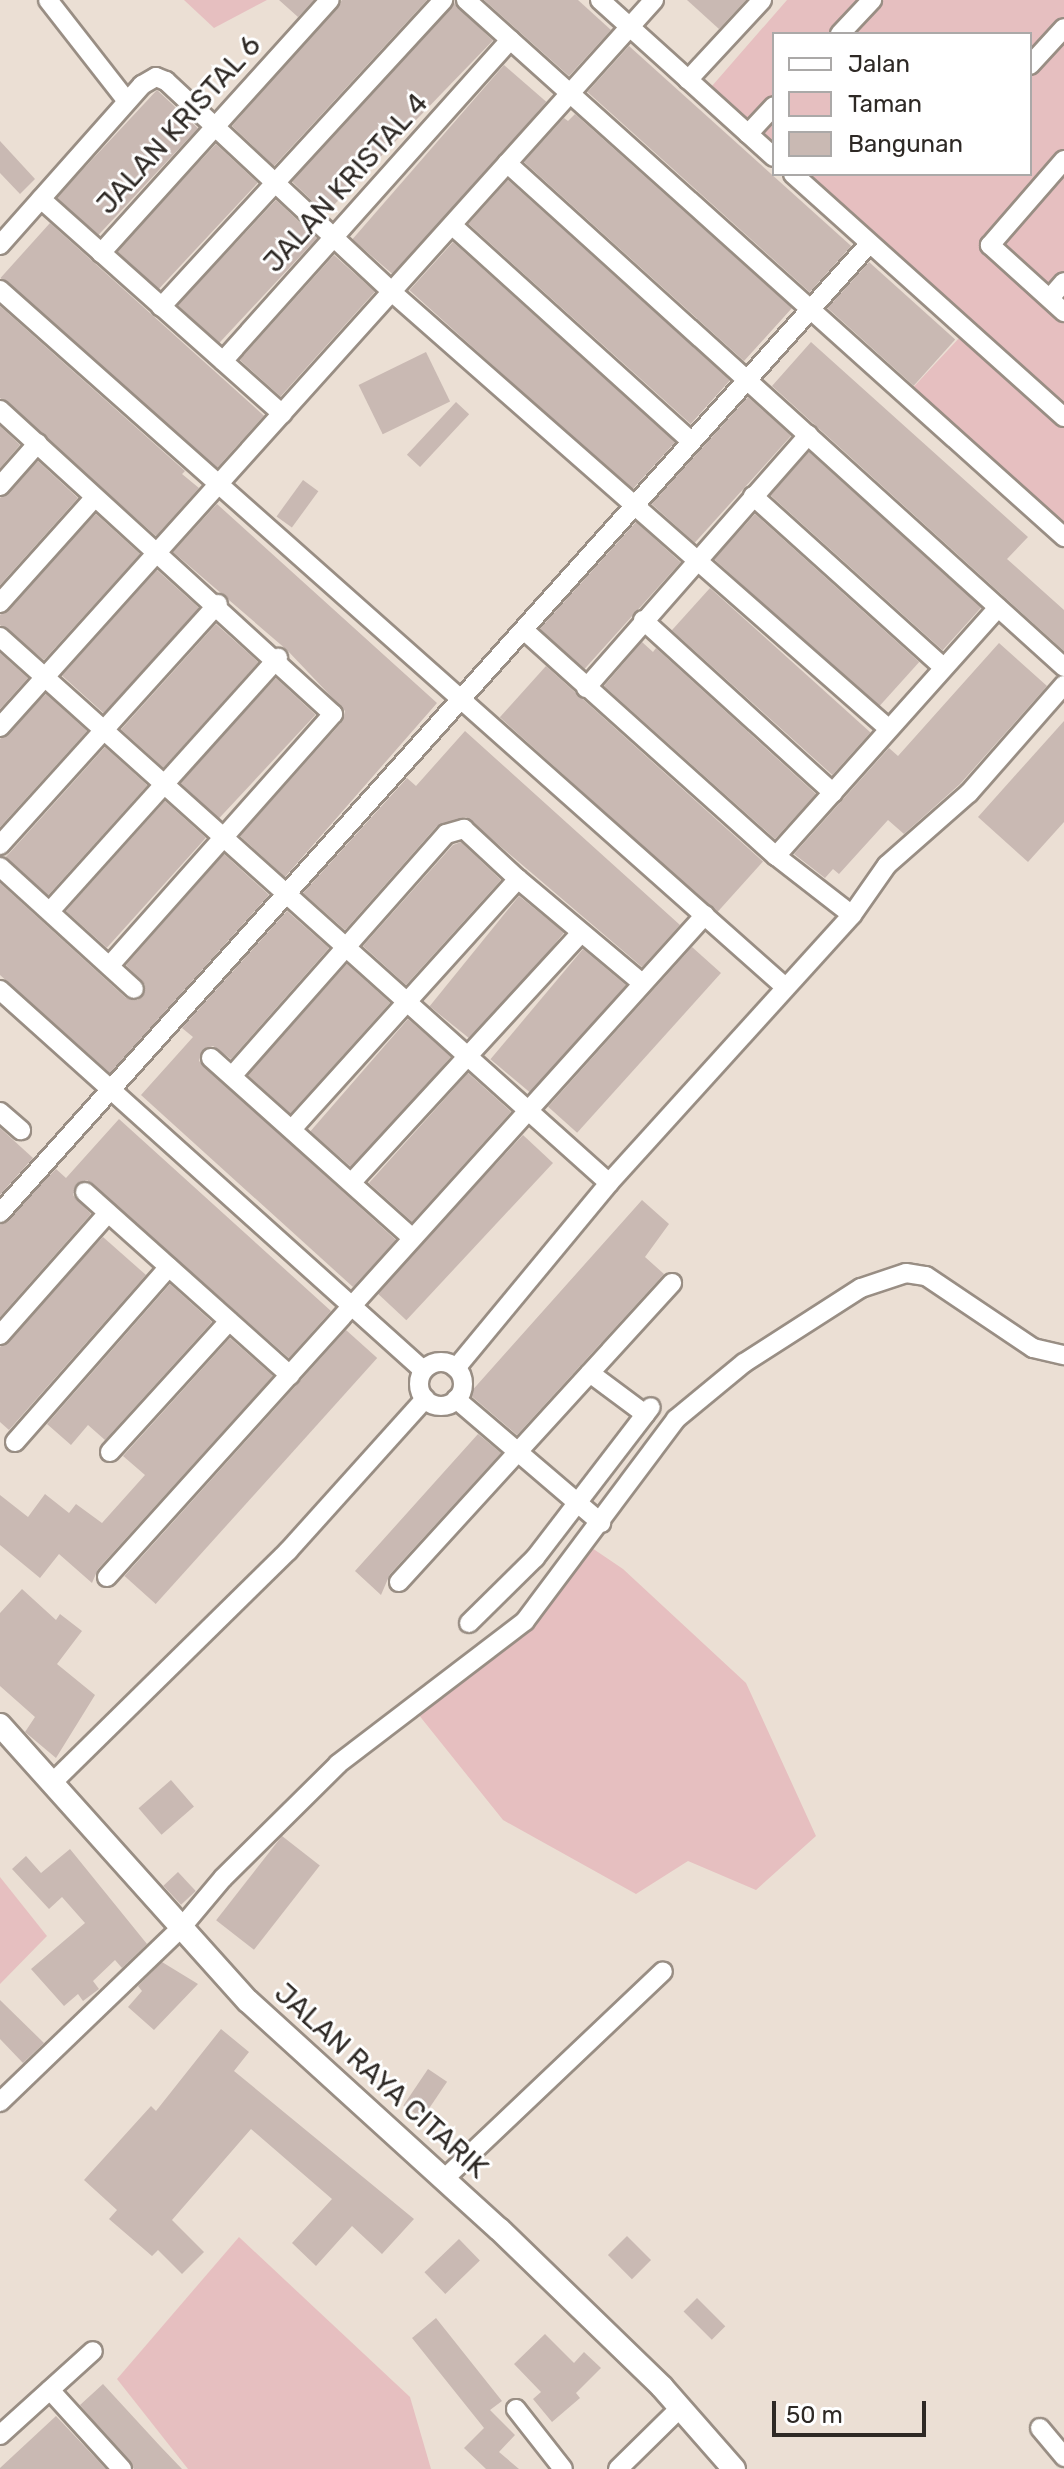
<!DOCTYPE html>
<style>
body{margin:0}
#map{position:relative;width:1064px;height:2469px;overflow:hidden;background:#ebdfd4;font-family:Rubik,sans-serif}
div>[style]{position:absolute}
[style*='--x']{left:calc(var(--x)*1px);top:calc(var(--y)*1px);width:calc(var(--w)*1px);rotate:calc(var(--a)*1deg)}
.green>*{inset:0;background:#e6bfc0}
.building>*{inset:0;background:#c9b9b3;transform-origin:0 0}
.roads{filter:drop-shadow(2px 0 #998e84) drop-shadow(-2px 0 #998e84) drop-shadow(0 2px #998e84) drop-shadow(0 -2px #998e84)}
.minor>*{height:18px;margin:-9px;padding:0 9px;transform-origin:9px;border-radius:9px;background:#fff}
.minor>.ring{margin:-9px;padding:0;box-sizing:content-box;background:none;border:18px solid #fff;border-radius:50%}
.tertiary>*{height:22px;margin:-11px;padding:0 11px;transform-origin:11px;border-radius:11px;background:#fff}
span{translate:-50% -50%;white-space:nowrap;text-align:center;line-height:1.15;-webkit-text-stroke:6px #fff;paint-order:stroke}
.street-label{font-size:28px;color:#2e2925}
.legend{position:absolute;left:772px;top:32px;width:260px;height:144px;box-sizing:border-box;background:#fff;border:2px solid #aba9a8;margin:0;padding:10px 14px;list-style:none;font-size:24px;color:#2e2925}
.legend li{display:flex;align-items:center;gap:16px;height:40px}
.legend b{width:40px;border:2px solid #aba9a8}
.scale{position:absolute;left:772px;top:2401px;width:154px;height:36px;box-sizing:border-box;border:4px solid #2e2925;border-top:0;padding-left:10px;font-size:24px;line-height:28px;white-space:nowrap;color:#2e2925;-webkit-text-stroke:6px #fff;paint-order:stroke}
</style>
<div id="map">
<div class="green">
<div style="clip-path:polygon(184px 0,267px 0,214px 28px)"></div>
<div style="clip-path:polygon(787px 0,1064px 0,1064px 536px,907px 394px,974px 322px,810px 174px,1030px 174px,1030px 34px,774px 34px,774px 142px,712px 86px)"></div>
<div style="clip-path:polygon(592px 1548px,623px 1569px,746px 1683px,816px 1836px,756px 1890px,688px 1861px,636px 1894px,503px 1820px,406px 1699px,526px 1612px)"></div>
<div style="clip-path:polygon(0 1877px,47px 1936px,0 1984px)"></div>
<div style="clip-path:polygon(239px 2237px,410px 2397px,431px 2469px,188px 2469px,117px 2379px)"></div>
</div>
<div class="building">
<div style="clip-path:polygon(279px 0,314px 0,286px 30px,298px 17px)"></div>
<div style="clip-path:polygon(342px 0,427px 0,274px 166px,232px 126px)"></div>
<div style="clip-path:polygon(484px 0,578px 0,611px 30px,569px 76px)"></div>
<div style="clip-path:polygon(687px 0,746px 0,719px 29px)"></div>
<div style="left:454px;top:3px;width:54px;height:241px;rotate:44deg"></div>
<div style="left:629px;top:46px;width:299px;height:62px;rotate:42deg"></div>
<div style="left:504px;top:65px;width:56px;height:231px;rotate:41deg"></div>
<div style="left:157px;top:90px;width:56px;height:147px;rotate:43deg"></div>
<div style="clip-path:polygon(575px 114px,792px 308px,744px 361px,524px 162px,564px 118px,568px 121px)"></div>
<div style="clip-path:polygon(0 141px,35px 179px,20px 194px,0 173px)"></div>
<div style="left:216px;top:144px;width:57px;height:146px;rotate:43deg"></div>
<div style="left:508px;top:180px;width:299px;height:59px;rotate:42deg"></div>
<div style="left:276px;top:200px;width:56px;height:144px;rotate:43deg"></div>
<div style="left:50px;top:223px;width:288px;height:74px;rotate:42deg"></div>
<div style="left:453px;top:242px;width:299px;height:65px;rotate:42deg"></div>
<div style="left:334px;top:255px;width:55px;height:141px;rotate:42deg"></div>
<div style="left:869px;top:262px;width:116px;height:62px;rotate:42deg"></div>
<div style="clip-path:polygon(0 306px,185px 471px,182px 474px,199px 488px,156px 536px,0 398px)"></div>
<div style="clip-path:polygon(811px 342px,1028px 537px,1007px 559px,1064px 610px,1064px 651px,772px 386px)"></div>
<div style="left:426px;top:352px;width:55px;height:75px;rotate:64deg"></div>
<div style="left:748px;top:397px;width:58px;height:144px;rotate:42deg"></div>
<div style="left:456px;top:402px;width:18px;height:72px;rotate:43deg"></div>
<div style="clip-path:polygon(0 426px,20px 445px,0 468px)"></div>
<div style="left:809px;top:452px;width:232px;height:58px;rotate:42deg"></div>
<div style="clip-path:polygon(38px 461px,78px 498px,0 585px,0 498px)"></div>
<div style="left:303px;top:480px;width:19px;height:45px;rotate:36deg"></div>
<div style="clip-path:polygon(217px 504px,437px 703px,285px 877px,240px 836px,342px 722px,345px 711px,287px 650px,173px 552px)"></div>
<div style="clip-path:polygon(96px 514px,140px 554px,44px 660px,0 625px,0 615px)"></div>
<div style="left:755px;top:514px;width:221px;height:61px;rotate:42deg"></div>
<div style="left:636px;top:522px;width:60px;height:144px;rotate:42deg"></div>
<div style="left:157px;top:570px;width:57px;height:142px;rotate:42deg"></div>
<div style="left:710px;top:588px;width:216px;height:57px;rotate:42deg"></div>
<div style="left:216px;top:624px;width:57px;height:142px;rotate:42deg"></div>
<div style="clip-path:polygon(642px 642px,653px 652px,656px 648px,816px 794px,775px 839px,604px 686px)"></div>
<div style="clip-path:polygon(999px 643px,1047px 686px,960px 784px,904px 834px,888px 820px,839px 874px,833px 869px,825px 878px,794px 854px,889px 748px,898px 756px)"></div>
<div style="clip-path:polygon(0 653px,28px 678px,0 709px)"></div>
<div style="left:546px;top:666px;width:292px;height:69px;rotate:42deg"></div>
<div style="left:276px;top:678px;width:54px;height:142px;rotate:43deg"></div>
<div style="clip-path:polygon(46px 694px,87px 731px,0 827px,0 739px)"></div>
<div style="clip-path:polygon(1064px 721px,1064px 822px,1028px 862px,978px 817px)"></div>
<div style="clip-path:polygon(465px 731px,680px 925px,642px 967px,466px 817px,437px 826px,345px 930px,303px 893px,407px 778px,416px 786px)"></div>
<div style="left:105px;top:747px;width:57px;height:149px;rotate:42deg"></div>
<div style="left:165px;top:801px;width:55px;height:148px;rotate:42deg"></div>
<div style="clip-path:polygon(461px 842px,501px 880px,406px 985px,363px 946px,453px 845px)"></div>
<div style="clip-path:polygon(224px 854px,269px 895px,110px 1073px,0 975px,0 883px,126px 998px,138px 1000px,145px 985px,126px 965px)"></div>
<div style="left:519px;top:896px;width:58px;height:142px;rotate:39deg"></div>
<div style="clip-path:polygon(287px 911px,329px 948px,231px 1059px,213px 1046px,202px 1051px,199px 1061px,396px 1240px,353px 1287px,141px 1095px,193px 1037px,182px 1028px)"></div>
<div style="left:692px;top:947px;width:39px;height:215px;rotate:42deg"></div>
<div style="left:583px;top:949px;width:56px;height:144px;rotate:40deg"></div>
<div style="left:347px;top:964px;width:58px;height:149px;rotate:42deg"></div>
<div style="left:408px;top:1019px;width:57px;height:149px;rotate:41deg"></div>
<div style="left:468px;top:1073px;width:58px;height:148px;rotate:42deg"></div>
<div style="clip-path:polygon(119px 1119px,331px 1311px,289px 1358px,87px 1180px,76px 1185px,73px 1195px,91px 1214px,0 1317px,0 1225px,56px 1169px,66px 1178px)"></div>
<div style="clip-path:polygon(0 1128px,33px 1158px,0 1195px)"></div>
<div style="left:523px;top:1135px;width:41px;height:215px;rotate:43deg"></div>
<div style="clip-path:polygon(642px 1200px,669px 1224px,645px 1257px,664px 1274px,517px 1435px,469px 1394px)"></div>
<div style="clip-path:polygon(103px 1237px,146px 1275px,9px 1430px,0 1422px,0 1347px)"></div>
<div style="clip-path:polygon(170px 1284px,212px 1322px,105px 1440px,88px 1425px,71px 1445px,47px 1424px)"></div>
<div style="left:346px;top:1330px;width:42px;height:331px;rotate:42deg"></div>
<div style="clip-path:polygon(230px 1338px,273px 1376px,98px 1569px,92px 1583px,59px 1554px,40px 1578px,0 1545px,0 1495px,28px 1517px,45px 1494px,69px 1513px,76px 1504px,102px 1523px,145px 1475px,123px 1456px)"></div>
<div style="clip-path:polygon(478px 1434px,501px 1453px,390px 1574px,381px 1595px,355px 1571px)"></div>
<div style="clip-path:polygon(22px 1589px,56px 1620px,60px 1614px,82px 1631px,57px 1664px,95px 1695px,56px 1758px,25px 1732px,35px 1717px,0 1686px,0 1613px)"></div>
<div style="left:171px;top:1780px;width:35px;height:43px;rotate:49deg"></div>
<div style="left:282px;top:1836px;width:48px;height:107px;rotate:38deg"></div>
<div style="clip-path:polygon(70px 1849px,147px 1944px,122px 1968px,115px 1960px,93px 1981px,99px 1989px,83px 2001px,78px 1994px,64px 2006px,31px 1969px,85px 1923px,62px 1897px,49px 1909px,12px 1869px,26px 1856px,41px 1873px)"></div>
<div style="left:178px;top:1872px;width:26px;height:20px;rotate:47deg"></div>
<div style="clip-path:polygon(162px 1962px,198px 1984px,154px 2030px,128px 2007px,142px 1991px,138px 1986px)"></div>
<div style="clip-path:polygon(0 2000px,44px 2043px,23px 2063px,0 2039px)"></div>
<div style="clip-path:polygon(221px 2029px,249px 2052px,234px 2071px,414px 2219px,382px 2254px,352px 2226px,316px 2266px,292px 2243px,332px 2199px,251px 2129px,172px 2220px,204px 2252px,182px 2274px,158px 2250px,152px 2256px,109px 2219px,117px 2210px,84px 2180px,151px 2106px,156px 2111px)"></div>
<div style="left:428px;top:2069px;width:23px;height:44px;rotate:34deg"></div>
<div style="left:627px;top:2236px;width:34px;height:27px;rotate:45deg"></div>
<div style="left:459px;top:2239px;width:30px;height:48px;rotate:46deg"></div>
<div style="left:697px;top:2298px;width:40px;height:19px;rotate:45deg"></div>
<div style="clip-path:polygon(436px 2318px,502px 2401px,490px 2410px,515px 2435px,499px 2452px,519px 2469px,486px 2469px,464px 2448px,484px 2428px,412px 2338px)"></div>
<div style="clip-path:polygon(545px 2334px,574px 2363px,584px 2352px,601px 2368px,576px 2393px,580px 2398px,552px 2422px,533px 2399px,541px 2392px,514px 2364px)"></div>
<div style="clip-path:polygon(103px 2384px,160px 2446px,182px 2469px,134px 2469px,80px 2405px)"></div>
<div style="clip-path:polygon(56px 2416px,106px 2469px,0 2469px,0 2468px)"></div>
</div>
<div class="roads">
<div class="minor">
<div style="--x:48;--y:0;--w:128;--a:52"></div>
<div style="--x:466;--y:0;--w:804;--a:41.92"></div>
<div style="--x:600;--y:0;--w:234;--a:42.1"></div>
<div style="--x:840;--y:34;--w:47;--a:-46.7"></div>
<div style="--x:1030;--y:65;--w:50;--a:-47.4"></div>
<div style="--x:688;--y:80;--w:109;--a:-47.2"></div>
<div style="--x:748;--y:134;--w:38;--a:-47"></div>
<div style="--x:1064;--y:160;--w:113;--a:131"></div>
<div style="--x:990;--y:245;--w:100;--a:42.2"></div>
<div style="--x:507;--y:163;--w:751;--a:42.14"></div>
<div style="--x:793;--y:174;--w:364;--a:41.9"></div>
<div style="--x:41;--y:199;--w:323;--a:41.7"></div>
<div style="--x:453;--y:226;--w:321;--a:42.1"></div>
<div style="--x:0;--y:245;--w:214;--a:-48.4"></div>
<div style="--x:142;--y:85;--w:16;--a:-30"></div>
<div style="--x:156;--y:77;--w:11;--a:22"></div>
<div style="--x:166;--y:81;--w:311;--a:43"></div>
<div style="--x:393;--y:293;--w:660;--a:41.32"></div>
<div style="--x:101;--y:253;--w:341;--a:-47.9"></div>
<div style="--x:0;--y:290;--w:1048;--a:41.6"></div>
<div style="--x:1050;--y:298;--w:21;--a:-49"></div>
<div style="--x:161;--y:307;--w:417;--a:-47.4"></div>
<div style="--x:223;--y:361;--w:431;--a:-48.2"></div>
<div style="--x:0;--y:410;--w:451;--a:42.4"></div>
<div style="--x:333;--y:714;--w:337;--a:131.6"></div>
<div style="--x:0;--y:486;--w:57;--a:-48.5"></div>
<div style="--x:753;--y:496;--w:256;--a:42"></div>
<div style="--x:0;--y:603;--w:142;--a:-48.1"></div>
<div style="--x:643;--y:620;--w:257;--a:42.3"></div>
<div style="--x:525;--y:631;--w:337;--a:41.9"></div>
<div style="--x:776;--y:856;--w:96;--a:37.8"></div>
<div style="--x:0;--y:637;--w:818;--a:41.88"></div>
<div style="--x:586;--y:688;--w:337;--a:-48.7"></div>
<div style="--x:0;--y:727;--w:978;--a:-48.03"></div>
<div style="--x:0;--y:845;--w:325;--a:-47.9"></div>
<div style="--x:776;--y:856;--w:333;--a:-48.2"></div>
<div style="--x:0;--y:867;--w:181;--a:42.3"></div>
<div style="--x:518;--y:879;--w:162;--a:40"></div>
<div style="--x:50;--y:911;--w:341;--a:-48"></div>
<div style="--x:0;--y:990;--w:569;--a:41.93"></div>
<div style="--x:211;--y:1058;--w:270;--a:41.8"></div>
<div style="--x:232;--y:1076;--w:323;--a:-48.5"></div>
<div style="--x:446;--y:834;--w:19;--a:-16"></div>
<div style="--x:464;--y:829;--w:74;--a:42.8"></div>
<div style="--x:518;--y:879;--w:337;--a:132.1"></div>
<div style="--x:0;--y:1112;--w:28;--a:41"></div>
<div style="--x:352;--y:1182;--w:338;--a:-47.4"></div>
<div style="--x:85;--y:1192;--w:275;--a:41.8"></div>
<div style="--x:0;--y:1213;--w:1302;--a:-48.11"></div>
<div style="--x:0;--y:1335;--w:163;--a:-48.5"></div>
<div class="ring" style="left:419px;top:1362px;width:26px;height:26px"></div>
<div style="--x:456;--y:1368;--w:240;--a:-50.4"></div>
<div style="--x:609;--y:1183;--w:362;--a:-47.8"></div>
<div style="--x:852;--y:915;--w:61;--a:-55"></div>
<div style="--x:887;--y:865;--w:109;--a:-41.3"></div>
<div style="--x:969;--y:793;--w:144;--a:-48.7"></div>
<div style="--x:590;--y:1373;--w:69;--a:36.7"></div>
<div style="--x:456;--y:1399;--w:191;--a:40.5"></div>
<div style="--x:15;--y:1442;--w:233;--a:-48.7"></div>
<div style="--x:110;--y:1452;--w:177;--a:-47.7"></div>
<div style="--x:107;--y:1577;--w:892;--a:-47.91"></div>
<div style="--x:399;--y:1582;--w:405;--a:-47.6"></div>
<div style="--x:469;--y:1623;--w:93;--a:-44.6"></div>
<div style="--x:535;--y:1558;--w:190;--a:-52.5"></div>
<div style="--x:53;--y:1782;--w:330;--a:-44.5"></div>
<div style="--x:288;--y:1551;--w:205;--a:-48"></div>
<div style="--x:0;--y:2102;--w:251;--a:-43.9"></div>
<div style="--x:181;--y:1928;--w:65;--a:-50"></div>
<div style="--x:223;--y:1878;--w:162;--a:-44.7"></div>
<div style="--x:338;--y:1764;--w:235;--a:-37.4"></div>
<div style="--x:525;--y:1621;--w:252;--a:-53.2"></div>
<div style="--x:676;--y:1419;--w:88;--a:-39.5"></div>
<div style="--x:744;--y:1363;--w:139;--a:-32.7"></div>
<div style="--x:861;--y:1288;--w:47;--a:-18.4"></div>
<div style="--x:906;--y:1273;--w:20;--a:9"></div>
<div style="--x:926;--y:1276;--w:129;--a:33.9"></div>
<div style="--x:1033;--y:1348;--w:32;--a:13"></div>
<div style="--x:443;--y:2180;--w:303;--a:-43.5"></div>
<div style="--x:50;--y:2390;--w:107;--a:47.7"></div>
<div style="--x:516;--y:2409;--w:76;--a:51.9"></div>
<div style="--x:1040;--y:2428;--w:38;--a:50"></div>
<div style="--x:0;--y:2435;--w:125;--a:-42.1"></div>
<div style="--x:618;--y:2469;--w:87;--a:-44.5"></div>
</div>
<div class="tertiary">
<div style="--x:0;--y:1725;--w:371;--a:48.1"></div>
<div style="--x:248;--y:2001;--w:339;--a:42.3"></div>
<div style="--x:499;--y:2229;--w:227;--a:44.1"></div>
<div style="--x:662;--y:2387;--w:109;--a:48.7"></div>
</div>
</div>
<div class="street-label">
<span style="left:179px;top:125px;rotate:-48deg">JALAN KRISTAL 6</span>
<span style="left:346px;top:183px;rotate:-48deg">JALAN KRISTAL 4</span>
<span style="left:381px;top:2081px;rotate:42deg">JALAN RAYA CITARIK</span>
</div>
<ul class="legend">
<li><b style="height:10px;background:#fff"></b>Jalan</li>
<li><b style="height:22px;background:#e6bfc0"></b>Taman</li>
<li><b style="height:22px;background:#c9b9b3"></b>Bangunan</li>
</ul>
<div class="scale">50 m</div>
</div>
